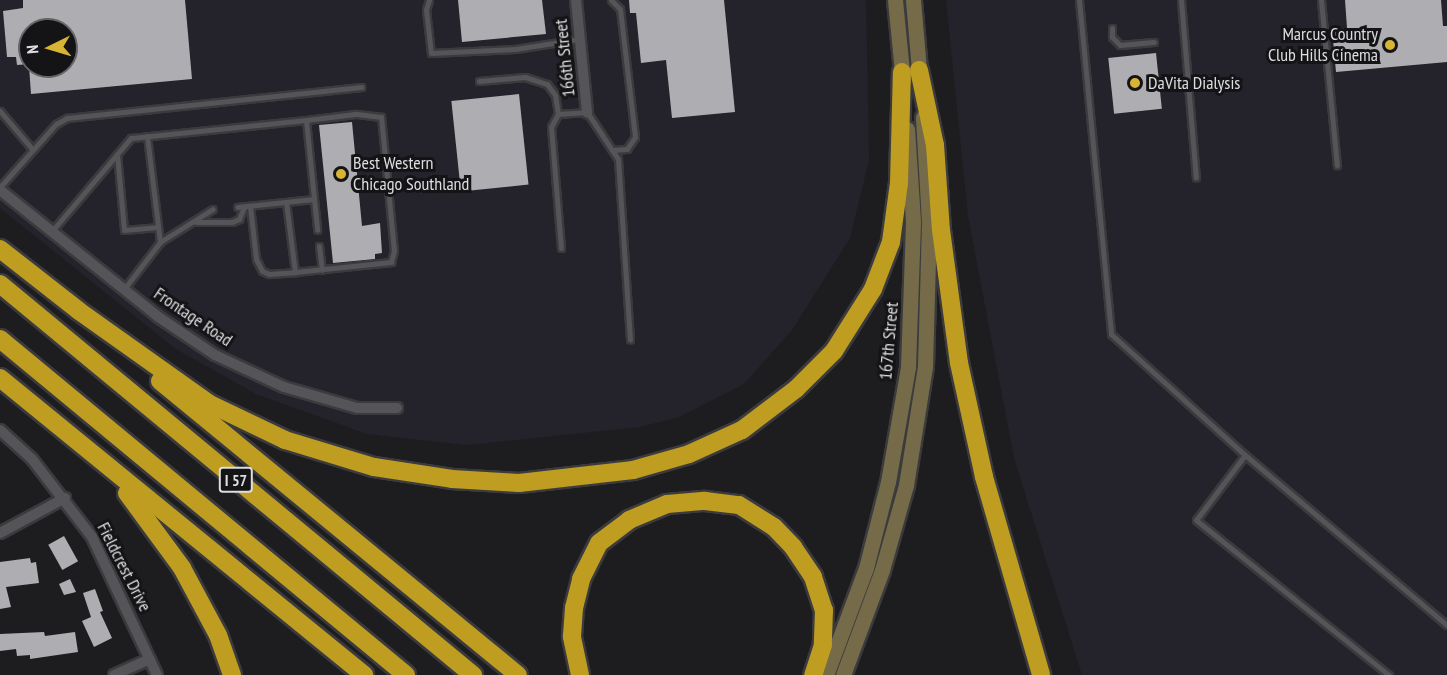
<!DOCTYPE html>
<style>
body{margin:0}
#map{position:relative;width:1447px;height:675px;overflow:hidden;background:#1d1d20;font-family:"PT Sans Narrow",sans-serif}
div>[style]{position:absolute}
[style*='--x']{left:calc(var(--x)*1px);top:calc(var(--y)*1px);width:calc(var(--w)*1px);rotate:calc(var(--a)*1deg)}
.built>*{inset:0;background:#24232c}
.building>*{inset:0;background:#aeaeb2;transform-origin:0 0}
.roads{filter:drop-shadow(2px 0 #3b3b3d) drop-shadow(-2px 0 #3b3b3d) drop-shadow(0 2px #3b3b3d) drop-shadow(0 -2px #3b3b3d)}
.lane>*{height:5px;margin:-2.5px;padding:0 2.5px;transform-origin:2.5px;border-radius:2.5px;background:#555559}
.street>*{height:10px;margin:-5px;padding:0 5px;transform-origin:5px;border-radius:5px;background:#555559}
.secondary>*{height:15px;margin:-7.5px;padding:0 7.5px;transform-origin:7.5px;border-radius:7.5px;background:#756b48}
.highway>*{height:18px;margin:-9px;padding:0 9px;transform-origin:9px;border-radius:9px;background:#bf9d20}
.dots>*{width:16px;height:16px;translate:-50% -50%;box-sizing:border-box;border:3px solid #141316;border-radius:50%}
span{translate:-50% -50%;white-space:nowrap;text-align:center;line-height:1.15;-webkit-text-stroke:6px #141316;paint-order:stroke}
.shield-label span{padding:2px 4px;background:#141316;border:2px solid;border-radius:4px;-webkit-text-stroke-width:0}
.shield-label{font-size:16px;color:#dedee0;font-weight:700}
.poi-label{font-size:18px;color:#dedee0}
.right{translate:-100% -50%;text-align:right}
.left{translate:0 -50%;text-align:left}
.street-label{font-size:18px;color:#dedee0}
.north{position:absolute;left:18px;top:18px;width:60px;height:60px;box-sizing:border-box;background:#141316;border:2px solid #656467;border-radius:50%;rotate:265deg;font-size:16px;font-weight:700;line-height:24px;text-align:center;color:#dedee0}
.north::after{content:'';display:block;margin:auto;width:21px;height:27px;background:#d8b434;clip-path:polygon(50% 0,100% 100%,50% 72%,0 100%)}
</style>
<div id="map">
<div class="built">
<div style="clip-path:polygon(evenodd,0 0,866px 0,869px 160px,850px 238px,792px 330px,744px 384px,679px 417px,640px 427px,466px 445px,367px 434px,256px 394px,176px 349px,0 208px,0 0,30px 30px,66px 30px,66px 66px,30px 66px,30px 30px)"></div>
<div style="clip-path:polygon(946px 0,1447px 0,1447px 675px,1082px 675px,1014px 458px,968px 216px)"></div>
</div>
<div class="building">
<div style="clip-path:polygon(23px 0,185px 0,192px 79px,31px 94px,29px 66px,66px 66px,66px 30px,30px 30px,30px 64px,17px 65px,16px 57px,7px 57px,3px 11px,23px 8px)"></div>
<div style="clip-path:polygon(458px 0,542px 0,546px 34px,462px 42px)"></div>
<div style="clip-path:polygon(629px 0,724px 0,735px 112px,672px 118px,666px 60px,641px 63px,636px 13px,630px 13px)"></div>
<div style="clip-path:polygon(1345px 0,1441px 0,1443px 26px,1447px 26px,1447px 62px,1336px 72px,1332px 29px,1347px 28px)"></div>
<div style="left:1156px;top:53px;width:56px;height:48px;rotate:84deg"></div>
<div style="left:519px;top:94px;width:91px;height:68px;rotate:84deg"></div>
<div style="clip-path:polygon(352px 122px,362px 226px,380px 223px,382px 253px,375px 254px,375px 259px,333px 263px,319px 125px)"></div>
<div style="left:64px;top:536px;width:29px;height:18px;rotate:61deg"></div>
<div style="clip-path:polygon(30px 558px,31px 563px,36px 562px,39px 583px,6px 587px,11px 607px,0 609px,0 562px)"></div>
<div style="clip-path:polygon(70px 579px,76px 592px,64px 595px,59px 584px)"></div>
<div style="clip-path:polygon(95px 589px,103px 611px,100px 612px,112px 638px,94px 647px,82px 621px,91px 617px,83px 593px)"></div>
<div style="clip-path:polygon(44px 632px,45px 636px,75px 632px,78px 652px,30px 659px,30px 655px,17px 656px,16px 649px,0 651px,0 634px)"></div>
</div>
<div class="roads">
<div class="lane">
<div style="--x:429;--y:0;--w:10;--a:107"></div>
<div style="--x:426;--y:10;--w:43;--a:83.4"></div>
<div style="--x:431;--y:53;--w:84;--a:-2.7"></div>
<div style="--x:515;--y:49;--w:65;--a:-8.9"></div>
<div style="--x:611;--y:0;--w:13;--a:45"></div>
<div style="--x:620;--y:9;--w:129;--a:83.3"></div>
<div style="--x:635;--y:137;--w:14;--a:124"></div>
<div style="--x:627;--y:149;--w:15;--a:176"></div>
<div style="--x:1079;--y:0;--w:336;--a:84.5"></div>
<div style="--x:1111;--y:334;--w:181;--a:42.1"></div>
<div style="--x:1245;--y:455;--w:81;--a:127"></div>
<div style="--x:1196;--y:520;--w:248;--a:38.8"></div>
<div style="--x:1181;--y:0;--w:178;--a:85.2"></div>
<div style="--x:1321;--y:0;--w:166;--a:84.5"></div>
<div style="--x:1112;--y:28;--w:9;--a:90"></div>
<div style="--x:1112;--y:37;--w:11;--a:45"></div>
<div style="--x:1120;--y:45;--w:34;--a:-5"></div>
<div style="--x:479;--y:81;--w:46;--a:-5"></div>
<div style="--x:525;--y:77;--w:23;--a:18"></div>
<div style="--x:547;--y:84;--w:14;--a:54"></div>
<div style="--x:555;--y:95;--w:19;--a:81"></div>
<div style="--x:0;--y:111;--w:51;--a:49.8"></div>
<div style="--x:147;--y:136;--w:107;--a:83"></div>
<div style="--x:117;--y:154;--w:76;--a:84.7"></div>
<div style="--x:124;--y:230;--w:33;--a:-5"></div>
<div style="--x:0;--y:187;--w:84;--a:-48.4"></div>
<div style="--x:56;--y:124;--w:13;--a:-29"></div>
<div style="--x:67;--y:118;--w:296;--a:-6"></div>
<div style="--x:314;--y:199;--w:31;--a:84"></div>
<div style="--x:286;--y:202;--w:71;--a:82.7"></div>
<div style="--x:295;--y:272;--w:97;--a:-5.9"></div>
<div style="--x:391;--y:262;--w:11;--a:-75"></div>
<div style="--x:394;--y:251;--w:135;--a:-95.5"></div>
<div style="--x:381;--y:117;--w:26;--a:-173"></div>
<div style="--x:355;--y:114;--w:49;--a:173"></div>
<div style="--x:250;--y:206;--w:53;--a:83.5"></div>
<div style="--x:256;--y:259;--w:13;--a:63"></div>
<div style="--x:262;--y:271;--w:8;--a:23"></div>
<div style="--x:269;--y:274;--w:26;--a:-4"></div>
<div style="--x:196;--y:222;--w:36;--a:0"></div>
<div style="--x:232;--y:222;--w:8;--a:-23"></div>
<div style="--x:239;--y:219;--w:13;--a:-67"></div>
<div style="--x:52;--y:231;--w:122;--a:-49.7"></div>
<div style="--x:131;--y:138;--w:176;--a:-5.9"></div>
<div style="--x:306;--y:120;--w:79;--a:84.2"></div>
<div style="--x:314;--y:199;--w:77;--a:174.1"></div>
<div style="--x:319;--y:246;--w:24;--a:83"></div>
<div style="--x:561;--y:248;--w:121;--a:-94.7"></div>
<div style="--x:551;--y:127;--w:15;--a:-62"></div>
<div style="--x:558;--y:114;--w:29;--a:-4"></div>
<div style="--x:587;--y:112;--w:56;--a:56.6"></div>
<div style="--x:618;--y:159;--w:181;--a:86.2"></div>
<div style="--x:124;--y:289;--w:59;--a:-52.5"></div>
<div style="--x:160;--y:242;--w:62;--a:-31.9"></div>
<div style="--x:1245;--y:455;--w:264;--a:40.1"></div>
</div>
<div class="street">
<div style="--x:576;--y:0;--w:113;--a:84.4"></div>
<div style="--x:0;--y:190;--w:201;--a:38.7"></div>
<div style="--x:157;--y:316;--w:70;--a:33.9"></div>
<div style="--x:215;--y:355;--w:76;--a:24.9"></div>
<div style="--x:284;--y:387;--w:76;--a:16"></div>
<div style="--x:357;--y:408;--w:40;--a:0"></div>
<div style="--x:0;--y:430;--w:43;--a:42.2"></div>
<div style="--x:32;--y:459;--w:98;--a:52.4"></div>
<div style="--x:92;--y:537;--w:153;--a:64.8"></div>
<div style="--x:0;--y:533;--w:74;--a:-28.3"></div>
<div style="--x:114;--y:675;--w:39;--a:-24"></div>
</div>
<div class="secondary">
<div style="--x:895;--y:0;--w:81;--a:84.4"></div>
<div style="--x:913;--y:0;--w:81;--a:85.1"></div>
<div style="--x:826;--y:675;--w:114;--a:-69.5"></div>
<div style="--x:866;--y:568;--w:89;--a:-75.7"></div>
<div style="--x:888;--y:482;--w:117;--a:-80.1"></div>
<div style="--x:908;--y:367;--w:146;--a:-88"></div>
<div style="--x:913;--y:221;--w:92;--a:-93.7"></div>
<div style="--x:843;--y:675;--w:112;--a:-69.6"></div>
<div style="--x:882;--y:570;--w:88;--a:-74.2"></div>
<div style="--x:906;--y:485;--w:121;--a:-80.9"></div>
<div style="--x:925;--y:366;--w:144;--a:-88.4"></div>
<div style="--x:929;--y:222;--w:105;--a:-93.3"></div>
</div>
<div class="highway">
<div style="--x:919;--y:70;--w:77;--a:78"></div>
<div style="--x:935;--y:145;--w:85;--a:86"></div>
<div style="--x:941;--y:230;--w:134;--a:82.3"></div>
<div style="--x:959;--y:363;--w:117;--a:77.6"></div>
<div style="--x:984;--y:477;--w:206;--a:73.9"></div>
<div style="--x:0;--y:249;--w:100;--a:38.1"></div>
<div style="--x:79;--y:311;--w:161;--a:35.4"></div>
<div style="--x:210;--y:404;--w:83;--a:25.6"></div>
<div style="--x:285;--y:440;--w:93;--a:16.9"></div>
<div style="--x:374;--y:467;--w:79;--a:8.7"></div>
<div style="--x:452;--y:479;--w:67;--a:3.4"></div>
<div style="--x:519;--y:483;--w:115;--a:-6.5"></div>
<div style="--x:633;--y:470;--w:58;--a:-15.9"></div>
<div style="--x:689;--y:454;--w:58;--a:-24.4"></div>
<div style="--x:742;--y:430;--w:68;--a:-37.2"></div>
<div style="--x:796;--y:389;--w:54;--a:-45"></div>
<div style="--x:834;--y:351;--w:73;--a:-57.8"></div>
<div style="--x:873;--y:289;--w:50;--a:-69"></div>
<div style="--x:891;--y:242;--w:60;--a:-82.3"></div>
<div style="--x:899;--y:183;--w:111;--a:-88.5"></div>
<div style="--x:0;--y:284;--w:614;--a:39.58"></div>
<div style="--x:0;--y:339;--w:527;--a:39.61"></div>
<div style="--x:0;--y:378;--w:470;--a:39.2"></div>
<div style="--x:160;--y:381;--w:463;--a:39.4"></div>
<div style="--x:127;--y:493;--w:93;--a:53.7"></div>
<div style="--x:182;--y:568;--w:76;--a:61.8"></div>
<div style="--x:218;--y:635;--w:42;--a:70.7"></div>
<div style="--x:580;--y:675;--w:40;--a:-102"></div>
<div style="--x:572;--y:636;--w:28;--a:-86"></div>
<div style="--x:574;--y:608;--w:30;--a:-76"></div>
<div style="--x:581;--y:579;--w:40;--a:-63.4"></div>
<div style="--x:599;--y:543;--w:38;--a:-37"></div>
<div style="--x:629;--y:520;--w:41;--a:-22.8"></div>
<div style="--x:667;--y:504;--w:38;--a:-5"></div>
<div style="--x:705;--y:501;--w:34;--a:7"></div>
<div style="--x:739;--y:505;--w:41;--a:32.2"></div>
<div style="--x:774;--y:527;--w:28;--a:46"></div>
<div style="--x:793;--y:547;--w:36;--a:56"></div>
<div style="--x:813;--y:577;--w:35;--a:72"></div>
<div style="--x:824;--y:610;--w:35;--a:92"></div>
<div style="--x:823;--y:645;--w:32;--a:108"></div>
</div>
</div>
<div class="dots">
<div style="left:1390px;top:45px;background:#d8b434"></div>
<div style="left:1135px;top:83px;background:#d8b434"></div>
<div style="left:341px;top:174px;background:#d8b434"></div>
</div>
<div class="shield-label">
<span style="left:236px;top:480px">I 57</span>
</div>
<div class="poi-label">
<span class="right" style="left:1378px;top:45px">Marcus Country<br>Club Hills Cinema</span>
<span class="left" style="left:1148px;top:83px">DaVita Dialysis</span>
<span class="left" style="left:353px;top:174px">Best Western<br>Chicago Southland</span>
</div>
<div class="street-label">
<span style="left:565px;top:58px;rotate:-96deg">166th Street</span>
<span style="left:193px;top:317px;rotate:34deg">Frontage Road</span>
<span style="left:889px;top:341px;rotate:-85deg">167th Street</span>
<span style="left:124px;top:567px;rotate:63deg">Fieldcrest Drive</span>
</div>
<div class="north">N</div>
</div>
